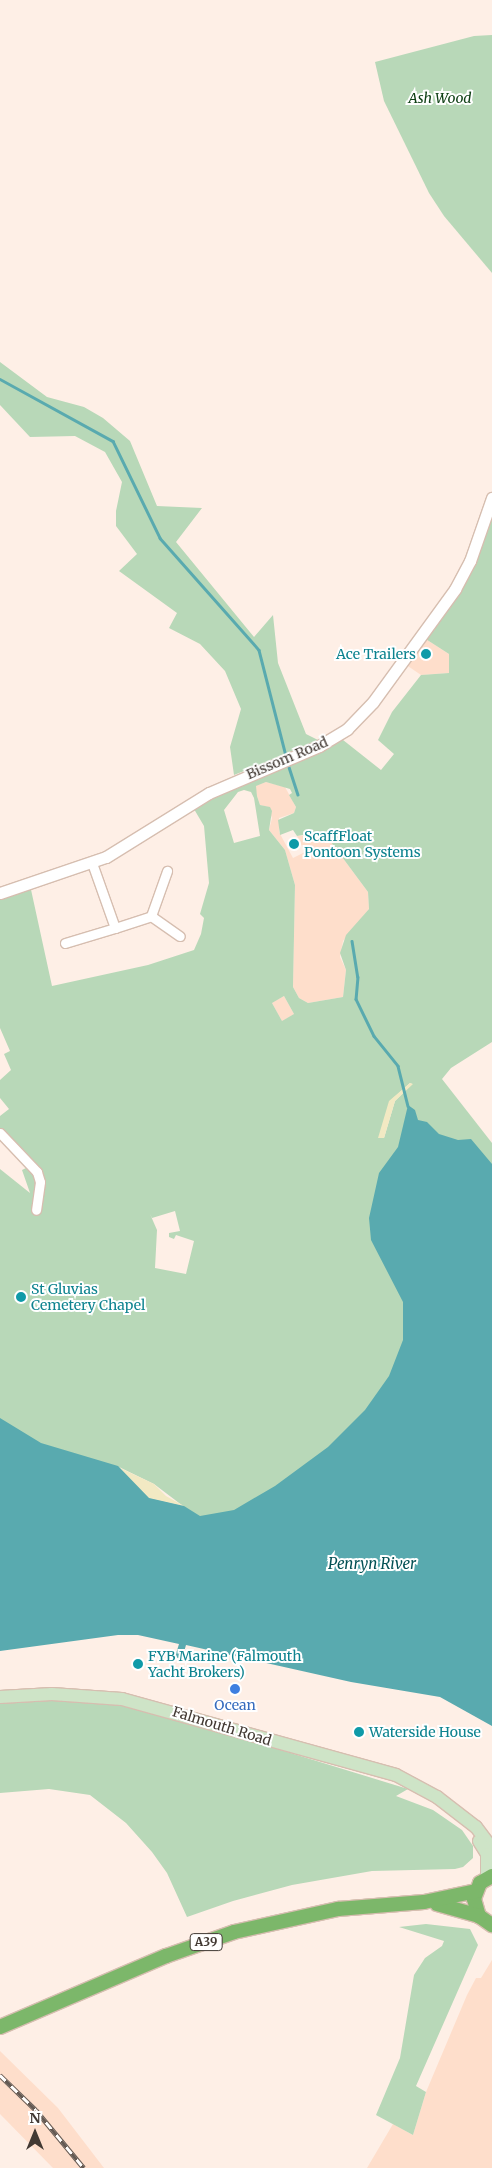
<!DOCTYPE html>
<style>
body{margin:0}
#map{position:relative;width:492px;height:2168px;overflow:hidden;background:#feefe6;font-family:Merriweather,serif}
div>[style]{position:absolute}
[style*='--x']{left:calc(var(--x)*1px);top:calc(var(--y)*1px);width:calc(var(--w)*1px);rotate:calc(var(--a)*1deg)}
.built>*{inset:0;background:#fedecb;transform-origin:0 0}
.green>*{inset:0;background:#b8d8b8}
.sand>*{inset:0;background:#f2e9c3}
.water>*{inset:0;background:#59aaaf}
.stream>*{height:2.5px;margin:-1.25px;padding:0 1.25px;transform-origin:1.25px;border-radius:1.25px;background:#59aaaf}
.roads{filter:drop-shadow(1px 0 #d6beb0) drop-shadow(-1px 0 #d6beb0) drop-shadow(0 1px #d6beb0) drop-shadow(0 -1px #d6beb0)}
.minor>*{height:9px;margin:-4.5px;padding:0 4.5px;transform-origin:4.5px;border-radius:4.5px;background:#fff}
.tertiary>*{height:11px;margin:-5.5px;padding:0 5.5px;transform-origin:5.5px;border-radius:5.5px;background:#fff}
.secondary>*{height:12px;margin:-6px;padding:0 6px;transform-origin:6px;border-radius:6px;background:#cee4c7}
.trunk>*{height:14px;margin:-7px;padding:0 7px;transform-origin:7px;border-radius:7px;background:#7cb76a}
.rail>*{height:4.5px;margin-top:-2.25px;transform-origin:0;background:repeating-linear-gradient(90deg,#fff 0 8px,#635953 0 16px);box-sizing:border-box;border-block:1px solid #635953}
.dots>*{width:14px;height:14px;translate:-50% -50%;box-sizing:border-box;border:2px solid #fff;border-radius:50%}
span{translate:-50% -50%;white-space:nowrap;text-align:center;line-height:1.15;-webkit-text-stroke:4px #fff;paint-order:stroke}
.shield-label span{padding:1px 4px;background:#fff;border:1px solid;border-radius:4px;-webkit-text-stroke-width:0}
.shield-label{font-size:12px;color:#423933;font-weight:700}
.park-label{font-size:14px;color:#0f4015;font-style:italic}
.culture-label{font-size:14px;color:#0d838f}
.right{translate:-100% -50%;text-align:right}
.left{translate:0 -50%;text-align:left}
.street-label{font-size:14px;color:#423933}
.shop-label{font-size:14px;color:#366cbe}
.water-label{font-size:15px;color:#025054;font-style:italic}
.north{position:absolute;left:10px;top:2108px;width:50px;height:50px;-webkit-text-stroke:4px #fff;paint-order:stroke;rotate:0deg;font-size:14px;font-weight:700;line-height:20px;text-align:center;color:#423933}
.north::after{content:'';display:block;margin:auto;width:18px;height:22px;background:#423933;clip-path:polygon(50% 0,100% 100%,50% 72%,0 100%)}
</style>
<div id="map">
<div class="built">
<div style="clip-path:polygon(421px 636px,449px 654px,449px 673px,421px 675px,402px 662px)"></div>
<div style="clip-path:polygon(266px 782px,285px 787px,296px 807px,294px 813px,279px 818px,279px 832px,293px 858px,305px 852px,297px 836px,325px 834px,368px 892px,369px 909px,343px 941px,340px 957px,346px 970px,343px 997px,308px 1003px,299px 998px,293px 987px,295px 885px,285px 850px,269px 830px,272px 818px,268px 807px,260px 805px,257px 796px,255px 786px)"></div>
<div style="left:284px;top:996px;width:21px;height:14px;rotate:61deg"></div>
<div style="clip-path:polygon(492px 1960px,492px 2168px,367px 2168px,393px 2124px,413px 2135px,426px 2092px,467px 1995px,476px 1978px,481px 1978px)"></div>
<div style="clip-path:polygon(0 2051px,58px 2108px,104px 2168px,53px 2168px,0 2114px)"></div>
</div>
<div class="green">
<div style="clip-path:polygon(492px 35px,492px 273px,444px 216px,429px 193px,384px 101px,375px 62px,474px 36px)"></div>
<div style="clip-path:polygon(0 362px,47px 397px,84px 407px,103px 418px,130px 441px,157px 506px,202px 508px,176px 542px,254px 637px,273px 615px,278px 663px,306px 734px,320px 741px,234px 775px,230px 747px,241px 709px,225px 671px,200px 644px,169px 628px,177px 613px,119px 571px,137px 554px,116px 526px,116px 511px,122px 482px,105px 452px,75px 436px,30px 437px,0 405px)"></div>
<div style="clip-path:polygon(evenodd,484px 517px,492px 521px,492px 1042px,451px 1068px,442px 1079px,492px 1143px,492px 1607px,488px 1598px,489px 1532px,475px 1495px,477px 1483px,471px 1468px,471px 1454px,456px 1437px,451px 1416px,434px 1397px,437px 1369px,450px 1335px,447px 1323px,431px 1296px,437px 1258px,433px 1230px,422px 1204px,407px 1187px,404px 1179px,405px 1162px,418px 1145px,416px 1125px,408px 1106px,416px 1146px,403px 1161px,402px 1182px,407px 1193px,420px 1206px,429px 1226px,435px 1260px,429px 1298px,443px 1322px,447px 1334px,442px 1354px,434px 1369px,431px 1399px,466px 1458px,474px 1480px,470px 1496px,484px 1531px,482px 1578px,475px 1602px,463px 1608px,310px 1587px,195px 1580px,108px 1583px,9px 1596px,0 1593px,0 1169px,30px 1193px,22px 1170px,32px 1165px,41px 1183px,31px 1162px,0 1132px,0 1116px,9px 1109px,0 1098px,0 1080px,11px 1070px,4px 1054px,10px 1051px,0 1028px,0 894px,30px 885px,52px 986px,148px 965px,194px 950px,201px 934px,204px 918px,200px 914px,209px 883px,204px 826px,191px 804px,230px 783px,338px 736px,381px 770px,394px 754px,378px 740px,392px 712px,421px 675px,449px 673px,449px 654px,421px 636px,463px 577px,484px 517px,266px 782px,290px 789px,292px 793px,289px 795px,296px 807px,294px 813px,278px 820px,280px 835px,293px 830px,297px 836px,308px 834px,312px 838px,325px 834px,368px 892px,369px 909px,346px 935px,340px 953px,346px 970px,343px 997px,308px 1003px,299px 998px,293px 987px,295px 885px,285px 850px,269px 830px,272px 811px,270px 807px,260px 805px,257px 796px,256px 786px,266px 782px,484px 517px,244px 790px,251px 792px,254px 798px,260px 836px,234px 843px,224px 810px,238px 792px,244px 790px,484px 517px,284px 996px,294px 1014px,282px 1021px,272px 1003px,284px 996px,484px 517px,410px 1083px,412px 1084px,395px 1101px,384px 1138px,379px 1138px,390px 1101px,410px 1083px,484px 517px,175px 1211px,180px 1231px,169px 1233px,169px 1237px,174px 1239px,176px 1235px,194px 1241px,186px 1274px,155px 1268px,157px 1230px,150px 1214px,152px 1218px,175px 1211px,484px 517px,119px 1467px,154px 1484px,183px 1506px,149px 1498px,119px 1467px)"></div>
<div style="clip-path:polygon(52px 1700px,119px 1704px,196px 1724px,408px 1789px,396px 1796px,433px 1810px,462px 1830px,473px 1846px,473px 1858px,463px 1867px,455px 1869px,372px 1871px,292px 1885px,233px 1901px,187px 1917px,167px 1873px,152px 1852px,126px 1823px,90px 1795px,49px 1789px,0 1793px,0 1702px)"></div>
<div style="clip-path:polygon(426px 1924px,470px 1929px,478px 1945px,416px 2086px,426px 2092px,413px 2135px,376px 2115px,400px 2058px,414px 1975px,425px 1958px,442px 1946px,444px 1941px,399px 1927px)"></div>
</div>
<div class="sand">
<div style="clip-path:polygon(410px 1083px,413px 1084px,395px 1101px,384px 1138px,378px 1138px,389px 1101px)"></div>
<div style="clip-path:polygon(118px 1467px,154px 1484px,166px 1496px,184px 1506px,149px 1498px)"></div>
</div>
<div class="water">
<div style="clip-path:polygon(408px 1105px,415px 1110px,418px 1120px,427px 1122px,439px 1134px,458px 1140px,471px 1139px,492px 1164px,492px 1726px,440px 1697px,351px 1682px,186px 1645px,182px 1659px,175px 1657px,179px 1644px,138px 1635px,118px 1635px,0 1651px,0 1418px,41px 1443px,118px 1466px,149px 1498px,184px 1506px,200px 1516px,234px 1510px,275px 1486px,328px 1447px,365px 1410px,389px 1376px,403px 1340px,403px 1302px,371px 1240px,369px 1218px,379px 1173px,398px 1147px)"></div>
</div>
<div class="stream">
<div style="--x:0;--y:379;--w:129;--a:28.8"></div>
<div style="--x:113;--y:441;--w:108;--a:64.1"></div>
<div style="--x:160;--y:538;--w:149;--a:48.5"></div>
<div style="--x:259;--y:650;--w:109;--a:75.7"></div>
<div style="--x:288;--y:764;--w:32;--a:72"></div>
<div style="--x:352;--y:941;--w:36;--a:81"></div>
<div style="--x:358;--y:977;--w:22;--a:95"></div>
<div style="--x:356;--y:999;--w:41;--a:64.1"></div>
<div style="--x:374;--y:1036;--w:38;--a:51"></div>
<div style="--x:398;--y:1066;--w:41;--a:76"></div>
</div>
<div class="roads">
<div class="minor">
<div style="--x:92;--y:863;--w:69;--a:70.5"></div>
<div style="--x:115;--y:928;--w:38;--a:-18"></div>
<div style="--x:151;--y:916;--w:48;--a:-70.4"></div>
<div style="--x:151;--y:916;--w:35;--a:35"></div>
<div style="--x:65;--y:943;--w:52;--a:-16.7"></div>
<div style="--x:0;--y:1133;--w:54;--a:46.5"></div>
<div style="--x:37;--y:1172;--w:10;--a:73"></div>
<div style="--x:40;--y:1182;--w:28;--a:98"></div>
</div>
<div class="tertiary">
<div style="--x:0;--y:893;--w:112;--a:-18.8"></div>
<div style="--x:106;--y:857;--w:121;--a:-31.9"></div>
<div style="--x:209;--y:793;--w:120;--a:-23.1"></div>
<div style="--x:319;--y:746;--w:33;--a:-31"></div>
<div style="--x:347;--y:729;--w:37;--a:-46"></div>
<div style="--x:373;--y:702;--w:140;--a:-54"></div>
<div style="--x:455;--y:589;--w:32;--a:-62"></div>
<div style="--x:470;--y:561;--w:67;--a:-70.8"></div>
</div>
<div class="secondary">
<div style="--x:0;--y:1697;--w:52;--a:-3.3"></div>
<div style="--x:52;--y:1694;--w:70;--a:4.1"></div>
<div style="--x:122;--y:1699;--w:284;--a:15.5"></div>
<div style="--x:396;--y:1775;--w:47;--a:28.2"></div>
<div style="--x:437;--y:1797;--w:49;--a:37.6"></div>
<div style="--x:476;--y:1827;--w:26;--a:53"></div>
<div style="--x:479;--y:1841;--w:15;--a:58"></div>
<div style="--x:487;--y:1854;--w:24;--a:90"></div>
</div>
<div class="trunk">
<div style="--x:492;--y:1876;--w:14;--a:150"></div>
<div style="--x:480;--y:1883;--w:17;--a:111"></div>
<div style="--x:474;--y:1899;--w:18;--a:74"></div>
<div style="--x:479;--y:1916;--w:16;--a:35"></div>
<div style="--x:437;--y:1904;--w:44;--a:15.9"></div>
<div style="--x:0;--y:2027;--w:181;--a:-23.2"></div>
<div style="--x:166;--y:1956;--w:72;--a:-19.4"></div>
<div style="--x:234;--y:1932;--w:107;--a:-12.5"></div>
<div style="--x:338;--y:1909;--w:86;--a:-4.7"></div>
<div style="--x:424;--y:1902;--w:53;--a:-11.9"></div>
</div>
</div>
<div class="rail">
<div style="--x:0;--y:2075;--w:50;--a:44.2"></div>
<div style="--x:36;--y:2110;--w:75;--a:50.4"></div>
</div>
<div class="dots">
<div style="left:426px;top:654px;background:#0f9aa8"></div>
<div style="left:294px;top:844px;background:#0f9aa8"></div>
<div style="left:21px;top:1297px;background:#0f9aa8"></div>
<div style="left:138px;top:1664px;background:#0f9aa8"></div>
<div style="left:235px;top:1689px;background:#3f7fe0"></div>
<div style="left:359px;top:1732px;background:#0f9aa8"></div>
</div>
<div class="shield-label">
<span style="left:206px;top:1942px">A39</span>
</div>
<div class="park-label">
<span style="left:440px;top:98px">Ash Wood</span>
</div>
<div class="culture-label">
<span class="right" style="left:416px;top:654px">Ace Trailers</span>
<span class="left" style="left:304px;top:844px">ScaffFloat<br>Pontoon Systems</span>
<span class="left" style="left:31px;top:1297px">St Gluvias<br>Cemetery Chapel</span>
<span class="left" style="left:148px;top:1664px">FYB Marine (Falmouth<br>Yacht Brokers)</span>
<span class="left" style="left:369px;top:1732px">Waterside House</span>
</div>
<div class="street-label">
<span style="left:287px;top:758px;rotate:-23deg">Bissom Road</span>
<span style="left:222px;top:1726px;rotate:17deg">Falmouth Road</span>
</div>
<div class="shop-label">
<span style="left:235px;top:1705px">Ocean</span>
</div>
<div class="water-label">
<span style="left:372px;top:1564px">Penryn River</span>
</div>
<div class="north">N</div>
</div>
